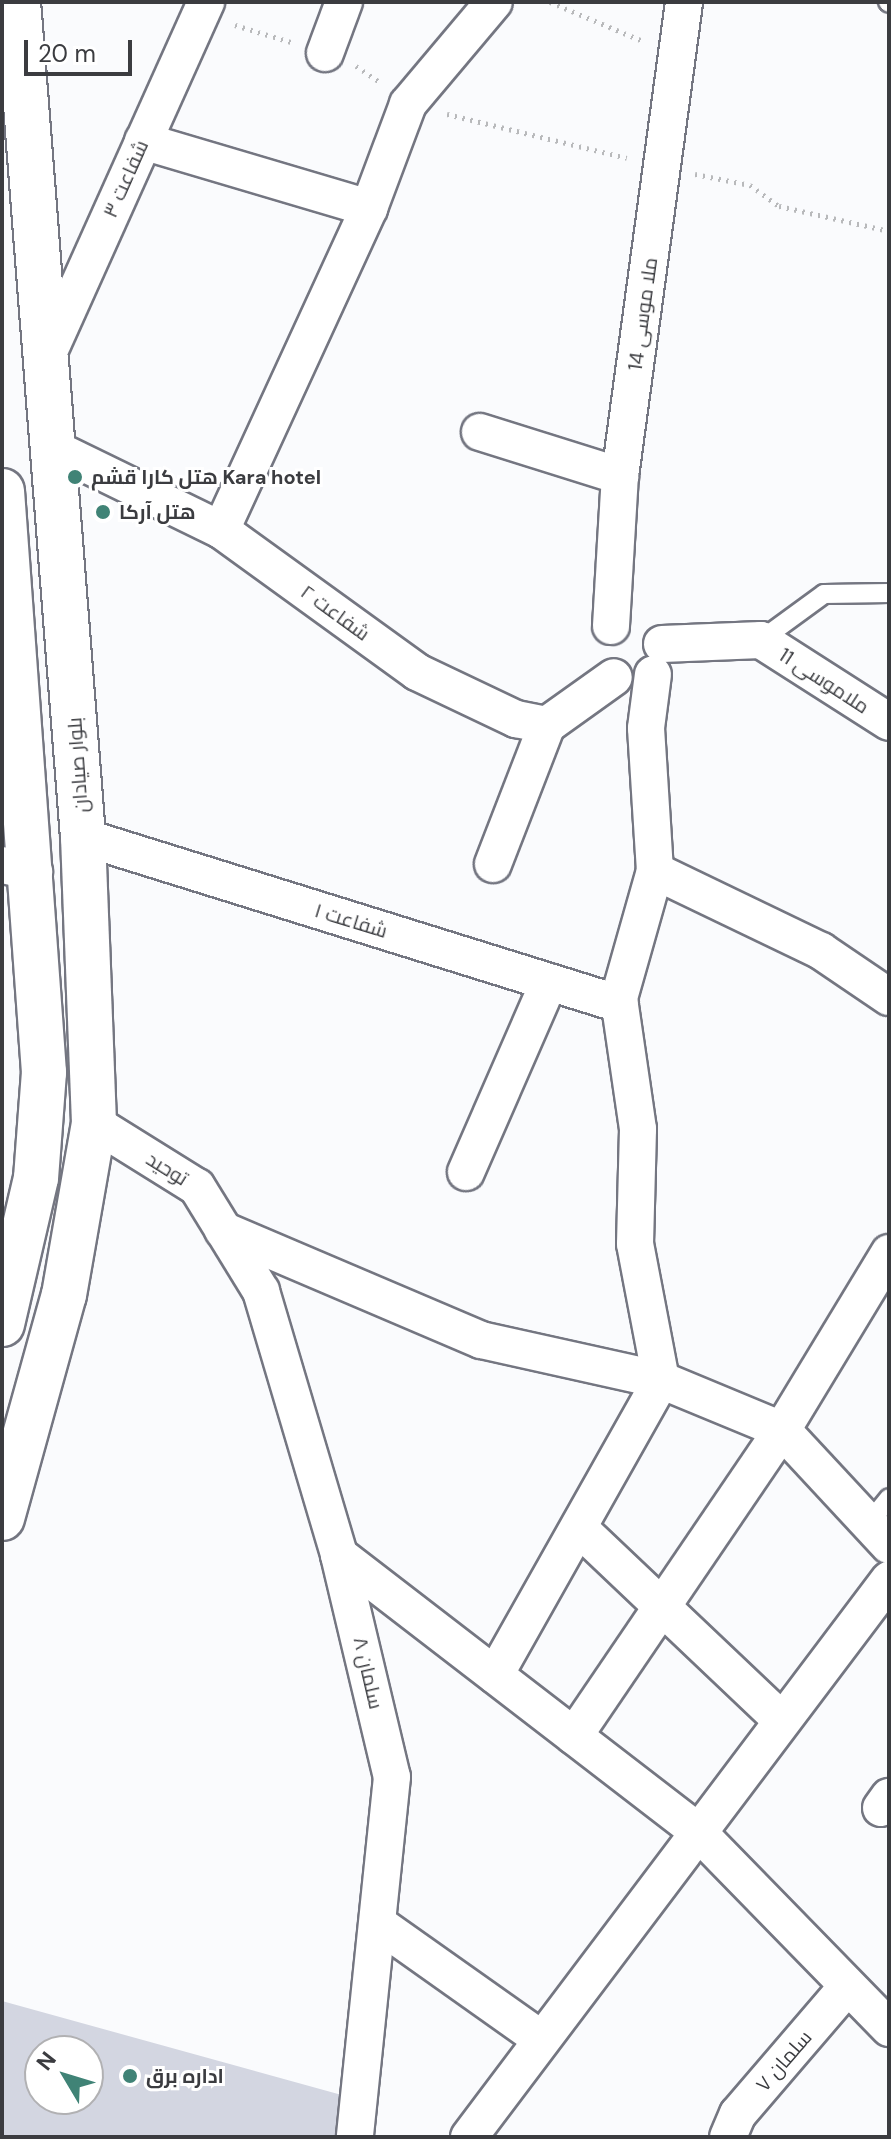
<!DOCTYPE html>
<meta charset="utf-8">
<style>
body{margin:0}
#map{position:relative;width:891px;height:2139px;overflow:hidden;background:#fafbfd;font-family:"DM Sans",Cairo,sans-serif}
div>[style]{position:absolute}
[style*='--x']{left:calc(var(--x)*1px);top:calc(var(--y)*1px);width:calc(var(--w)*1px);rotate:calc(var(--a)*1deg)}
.building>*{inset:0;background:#d3d6e1}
.path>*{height:5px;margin-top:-2.5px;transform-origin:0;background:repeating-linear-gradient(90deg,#b8b9bb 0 2px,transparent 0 8px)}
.roads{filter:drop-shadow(2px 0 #747681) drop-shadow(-2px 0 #747681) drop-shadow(0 2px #747681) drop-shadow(0 -2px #747681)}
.service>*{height:18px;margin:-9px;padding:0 9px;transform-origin:9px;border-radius:9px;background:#fff}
.minor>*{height:36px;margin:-18px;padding:0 18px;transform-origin:18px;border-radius:18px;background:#fff}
.secondary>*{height:44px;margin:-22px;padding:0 22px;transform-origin:22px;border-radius:22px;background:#fff}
.dots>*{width:22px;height:22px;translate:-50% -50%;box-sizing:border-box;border:4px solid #fff;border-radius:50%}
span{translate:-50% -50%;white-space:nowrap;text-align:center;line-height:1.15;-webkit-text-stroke:6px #fff;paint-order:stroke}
.street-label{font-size:20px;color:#3b3c40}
.poi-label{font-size:20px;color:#3b3c40;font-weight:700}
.left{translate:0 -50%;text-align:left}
.frame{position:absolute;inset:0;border:4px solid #3b3c40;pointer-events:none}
.north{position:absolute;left:24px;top:2035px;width:80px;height:80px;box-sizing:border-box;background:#fff;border:2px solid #b1b1b3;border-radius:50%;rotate:308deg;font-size:22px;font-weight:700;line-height:32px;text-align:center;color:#3b3c40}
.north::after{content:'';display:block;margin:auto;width:28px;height:36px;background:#408376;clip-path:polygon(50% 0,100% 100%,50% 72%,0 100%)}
.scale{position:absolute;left:24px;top:40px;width:108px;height:36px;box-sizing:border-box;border:4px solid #3b3c40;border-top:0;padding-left:10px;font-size:24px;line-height:28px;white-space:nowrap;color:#3b3c40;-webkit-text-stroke:6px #fff;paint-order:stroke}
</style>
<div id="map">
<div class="building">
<div style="clip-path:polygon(evenodd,2px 2001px,367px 2102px,362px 2137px,2px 2137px,2px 2001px,40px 2051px,88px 2051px,88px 2099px,40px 2099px,40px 2051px)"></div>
</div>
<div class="path">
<div style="--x:550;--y:2;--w:103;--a:22.8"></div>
<div style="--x:235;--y:25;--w:59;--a:16.9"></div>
<div style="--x:356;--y:66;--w:30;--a:34"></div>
<div style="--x:447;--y:114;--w:185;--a:13.7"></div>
<div style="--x:695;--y:174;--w:56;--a:11.3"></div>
<div style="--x:750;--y:185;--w:36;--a:36"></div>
<div style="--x:779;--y:206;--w:113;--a:12.8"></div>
</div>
<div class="roads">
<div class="service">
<div style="--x:888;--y:2;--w:1;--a:45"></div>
<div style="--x:761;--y:640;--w:78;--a:-36.1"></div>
<div style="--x:824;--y:594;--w:65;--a:-0.9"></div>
<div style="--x:869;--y:1523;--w:32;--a:-51"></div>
</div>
<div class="minor">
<div style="--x:325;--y:53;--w:54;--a:-69.6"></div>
<div style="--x:143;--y:141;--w:236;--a:16.5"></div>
<div style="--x:47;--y:356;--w:388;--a:-65.8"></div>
<div style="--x:480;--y:432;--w:147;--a:17.4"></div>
<div style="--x:55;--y:449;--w:185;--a:26"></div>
<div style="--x:221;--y:530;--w:242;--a:35.9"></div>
<div style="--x:417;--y:672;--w:110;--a:25.4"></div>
<div style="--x:516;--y:719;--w:32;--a:11"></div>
<div style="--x:547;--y:725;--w:82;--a:-35.6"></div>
<div style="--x:221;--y:530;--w:354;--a:-65.3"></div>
<div style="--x:369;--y:208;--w:111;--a:-69.4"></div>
<div style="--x:408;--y:104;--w:133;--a:-49.9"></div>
<div style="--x:611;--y:626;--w:150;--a:-86.6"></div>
<div style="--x:620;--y:476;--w:478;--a:-82.3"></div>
<div style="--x:662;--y:644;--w:99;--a:-2.3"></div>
<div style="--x:761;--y:640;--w:152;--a:32.6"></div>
<div style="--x:83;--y:837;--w:562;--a:17.28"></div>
<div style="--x:493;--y:864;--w:149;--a:-68.8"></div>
<div style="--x:2;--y:865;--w:33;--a:12"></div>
<div style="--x:655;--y:871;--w:184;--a:25.7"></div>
<div style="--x:821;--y:951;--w:82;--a:34.1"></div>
<div style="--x:94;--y:1123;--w:121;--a:31.9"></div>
<div style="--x:197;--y:1187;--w:122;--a:58.4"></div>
<div style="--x:261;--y:1291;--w:275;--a:73.5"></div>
<div style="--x:339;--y:1555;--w:228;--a:76.6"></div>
<div style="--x:392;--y:1777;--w:362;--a:95.9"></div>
<div style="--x:466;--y:1172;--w:207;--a:-66.4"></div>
<div style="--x:223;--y:1230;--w:280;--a:23.1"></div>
<div style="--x:481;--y:1340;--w:184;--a:12.5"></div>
<div style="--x:661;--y:1380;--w:138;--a:-100.8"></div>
<div style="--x:635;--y:1244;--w:115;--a:-88.5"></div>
<div style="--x:638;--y:1129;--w:132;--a:-98.3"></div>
<div style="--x:619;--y:998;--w:132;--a:-74.2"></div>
<div style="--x:655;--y:871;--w:143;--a:-93.6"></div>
<div style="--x:646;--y:728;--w:54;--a:-82.6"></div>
<div style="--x:580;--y:1529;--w:277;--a:43.5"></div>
<div style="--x:339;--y:1555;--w:451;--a:37.6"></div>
<div style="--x:696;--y:1830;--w:277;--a:45.7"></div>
<div style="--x:495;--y:1675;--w:338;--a:-60.6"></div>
<div style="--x:661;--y:1380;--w:131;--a:22.5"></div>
<div style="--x:782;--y:1430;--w:157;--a:47.1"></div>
<div style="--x:574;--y:1736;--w:370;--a:-55.8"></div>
<div style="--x:782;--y:1430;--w:207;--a:-58.8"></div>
<div style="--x:881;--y:1808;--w:14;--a:-54"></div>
<div style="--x:380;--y:1925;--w:197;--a:35.3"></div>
<div style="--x:469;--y:2137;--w:698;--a:-52.98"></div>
<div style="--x:728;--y:2137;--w:25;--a:-67"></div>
<div style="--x:738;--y:2114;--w:166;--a:-49.4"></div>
</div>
<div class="secondary">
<div style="--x:2;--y:491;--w:583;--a:85.87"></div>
<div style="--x:44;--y:1072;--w:106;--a:94.3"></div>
<div style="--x:36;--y:1178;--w:150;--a:103.1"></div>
<div style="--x:2;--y:1518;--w:231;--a:-74.5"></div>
<div style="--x:64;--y:1295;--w:175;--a:-80.1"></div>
<div style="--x:94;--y:1123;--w:286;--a:-92.2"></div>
<div style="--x:83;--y:837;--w:838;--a:-94.45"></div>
</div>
</div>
<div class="dots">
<div style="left:75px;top:477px;background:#408376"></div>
<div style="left:103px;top:512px;background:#408376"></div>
<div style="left:130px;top:2076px;background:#408376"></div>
</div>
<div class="street-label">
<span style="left:126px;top:179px;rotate:-66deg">شفاعت ۳</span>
<span style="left:643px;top:314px;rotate:-82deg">ملا موسی 14</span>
<span style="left:335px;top:613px;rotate:36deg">شفاعت ۲</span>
<span style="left:824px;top:681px;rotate:33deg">ملاموسی 11</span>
<span style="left:78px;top:765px;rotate:-94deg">بلوار صیادان</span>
<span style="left:351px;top:921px;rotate:17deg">شفاعت ۱</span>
<span style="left:167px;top:1169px;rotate:32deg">توحید</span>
<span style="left:368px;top:1673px;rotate:77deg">سلمان ۸</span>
<span style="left:784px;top:2061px;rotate:-49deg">سلمان ۷</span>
</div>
<div class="poi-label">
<span class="left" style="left:91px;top:477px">هتل کارا قشم Kara hotel</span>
<span class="left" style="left:119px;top:512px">هتل آرکا</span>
<span class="left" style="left:146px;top:2076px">اداره برق</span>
</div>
<div class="frame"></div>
<div class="north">N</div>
<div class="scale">20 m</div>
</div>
